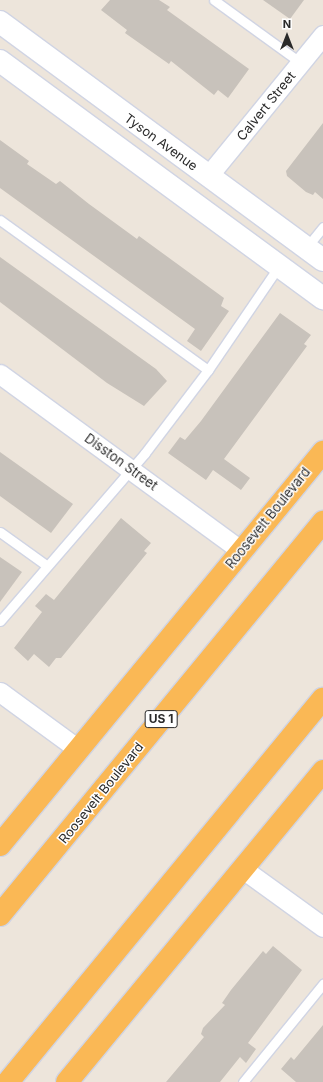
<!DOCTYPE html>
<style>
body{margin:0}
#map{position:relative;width:323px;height:1082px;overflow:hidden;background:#ede5db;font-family:Inter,sans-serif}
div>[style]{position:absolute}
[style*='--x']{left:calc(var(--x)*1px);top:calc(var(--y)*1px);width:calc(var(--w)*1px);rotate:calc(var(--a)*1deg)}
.building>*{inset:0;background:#c8c2bb}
.roads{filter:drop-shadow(1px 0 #d0d4e3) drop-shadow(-1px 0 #d0d4e3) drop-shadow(0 1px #d0d4e3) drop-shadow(0 -1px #d0d4e3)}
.service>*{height:9px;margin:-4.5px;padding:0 4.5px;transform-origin:4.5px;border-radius:4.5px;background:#fff}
.minor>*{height:19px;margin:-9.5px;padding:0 9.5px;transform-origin:9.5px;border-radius:9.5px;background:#fff}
.tertiary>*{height:22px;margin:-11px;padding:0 11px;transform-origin:11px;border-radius:11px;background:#fff}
.trunk>*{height:22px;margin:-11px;padding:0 11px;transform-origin:11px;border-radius:11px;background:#fab855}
span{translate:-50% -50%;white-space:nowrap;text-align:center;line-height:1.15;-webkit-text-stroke:3px #fff;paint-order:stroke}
.shield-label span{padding:1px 3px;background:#fff;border:1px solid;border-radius:3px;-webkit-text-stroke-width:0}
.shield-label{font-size:12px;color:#2a2a2a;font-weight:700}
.street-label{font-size:13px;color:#2a2a2a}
.north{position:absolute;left:267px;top:16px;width:40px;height:40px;-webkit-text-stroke:3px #fff;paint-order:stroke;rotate:0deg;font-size:11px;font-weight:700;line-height:16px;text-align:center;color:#2a2a2a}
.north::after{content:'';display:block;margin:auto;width:14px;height:18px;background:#2a2a2a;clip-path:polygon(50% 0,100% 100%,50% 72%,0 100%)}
</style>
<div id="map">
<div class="building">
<div style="clip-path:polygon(110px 0,159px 0,170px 7px,167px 10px,249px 69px,228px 98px,218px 90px,214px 95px,171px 61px,169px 64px,125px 33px,127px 30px,101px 10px)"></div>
<div style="clip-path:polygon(263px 0,304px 0,290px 19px)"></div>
<div style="clip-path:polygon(323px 123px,323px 199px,315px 192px,313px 195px,306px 192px,287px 176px,286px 171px)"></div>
<div style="clip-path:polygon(0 140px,29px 161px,27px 164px,56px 184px,60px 181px,89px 204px,137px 239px,139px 236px,224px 298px,221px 306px,229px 311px,201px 351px,187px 341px,195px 329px,0 188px)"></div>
<div style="clip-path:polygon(0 257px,156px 369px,167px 381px,144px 406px,107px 383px,0 302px)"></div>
<div style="clip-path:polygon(280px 313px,311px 335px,304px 344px,307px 346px,224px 459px,250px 478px,241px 490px,213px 470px,206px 480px,168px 453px,180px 437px,185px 440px,201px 421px)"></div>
<div style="clip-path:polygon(0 452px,73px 504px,51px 533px,0 496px)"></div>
<div style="clip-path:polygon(121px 518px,151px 543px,144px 551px,147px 553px,61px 658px,56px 658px,49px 667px,34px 654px,28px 661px,14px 648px,42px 612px,35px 606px,46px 594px,54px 600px)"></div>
<div style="clip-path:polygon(0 557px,22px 572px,0 602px)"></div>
<div style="clip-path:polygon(273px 946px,302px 970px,248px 1043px,256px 1049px,246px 1063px,240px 1057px,220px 1082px,166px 1082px,204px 1037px,201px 1034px,203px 1028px,225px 1005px,222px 1003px,231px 990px,263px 951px,266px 954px)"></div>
<div style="clip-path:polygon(323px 1025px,323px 1082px,296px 1082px,281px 1069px,291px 1057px,294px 1060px)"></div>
</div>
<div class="roads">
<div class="service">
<div style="--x:214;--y:0;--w:107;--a:35.9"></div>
<div style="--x:0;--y:220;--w:256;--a:35.8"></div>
<div style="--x:306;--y:248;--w:27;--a:-51"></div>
<div style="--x:0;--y:532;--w:57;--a:35.7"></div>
<div style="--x:0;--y:621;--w:222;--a:-49.2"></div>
<div style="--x:145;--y:453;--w:104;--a:-52.8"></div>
<div style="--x:208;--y:370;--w:126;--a:-55.7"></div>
<div style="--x:243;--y:1082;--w:127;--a:-50.8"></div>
</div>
<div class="minor">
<div style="--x:208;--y:176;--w:182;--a:-50.8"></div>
<div style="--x:0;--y:374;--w:300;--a:36.2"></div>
<div style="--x:0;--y:692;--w:97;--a:36.2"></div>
<div style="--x:243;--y:869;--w:99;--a:35.9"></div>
</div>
<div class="tertiary">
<div style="--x:0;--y:22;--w:401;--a:36.4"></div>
<div style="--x:0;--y:61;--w:401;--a:36.3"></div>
</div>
<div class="trunk">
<div style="--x:0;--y:845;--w:509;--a:-50.58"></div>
<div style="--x:0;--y:915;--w:509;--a:-50.58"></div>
<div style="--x:8;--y:1082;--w:496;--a:-50.6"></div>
<div style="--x:67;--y:1082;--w:403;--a:-50.5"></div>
</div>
</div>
<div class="shield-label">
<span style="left:161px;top:719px">US 1</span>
</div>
<div class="street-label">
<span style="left:266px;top:106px;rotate:-51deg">Calvert Street</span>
<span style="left:161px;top:142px;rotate:36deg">Tyson Avenue</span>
<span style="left:121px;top:462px;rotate:36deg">Disston Street</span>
<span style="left:268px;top:518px;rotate:-51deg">Roosevelt Boulevard</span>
<span style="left:101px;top:793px;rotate:-51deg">Roosevelt Boulevard</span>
</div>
<div class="north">N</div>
</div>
